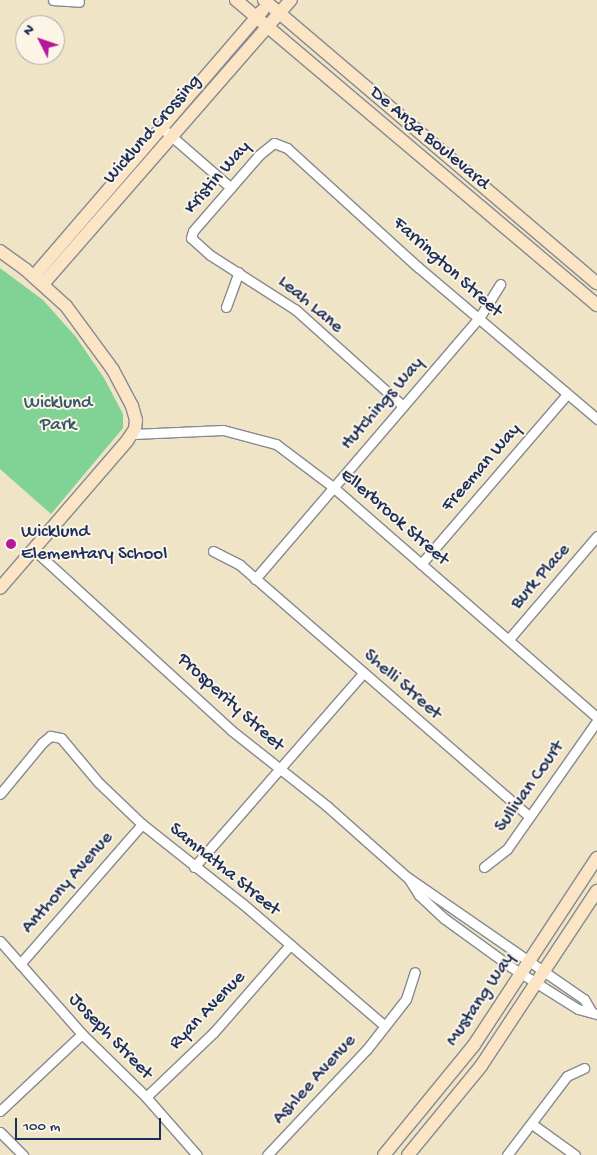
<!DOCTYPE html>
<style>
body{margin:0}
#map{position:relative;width:597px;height:1155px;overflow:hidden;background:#f0e4c6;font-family:"Gochi Hand",sans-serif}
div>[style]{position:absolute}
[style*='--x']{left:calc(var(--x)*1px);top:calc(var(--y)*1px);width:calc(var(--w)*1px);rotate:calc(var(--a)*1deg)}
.green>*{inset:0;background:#80d395}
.roads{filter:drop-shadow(1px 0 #868a92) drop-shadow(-1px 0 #868a92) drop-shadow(0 1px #868a92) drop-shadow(0 -1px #868a92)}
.street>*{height:9px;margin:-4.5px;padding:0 4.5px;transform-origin:4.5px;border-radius:4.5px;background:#fff}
.secondary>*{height:12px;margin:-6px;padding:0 6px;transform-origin:6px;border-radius:6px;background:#fce5c4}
.dots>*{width:14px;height:14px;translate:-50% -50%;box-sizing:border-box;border:2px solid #fcf5e5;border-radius:50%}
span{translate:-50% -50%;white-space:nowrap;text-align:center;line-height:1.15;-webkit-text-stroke:4px #fcf5e5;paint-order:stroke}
.street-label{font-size:19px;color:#1b2f5e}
.park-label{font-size:19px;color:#34586c}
.poi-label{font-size:19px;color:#1b2f5e}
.left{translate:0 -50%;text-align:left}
.north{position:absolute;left:15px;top:15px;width:50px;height:50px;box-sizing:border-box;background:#fcf5e5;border:1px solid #a2a6af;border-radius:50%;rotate:311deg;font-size:14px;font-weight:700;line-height:20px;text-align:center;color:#1b2f5e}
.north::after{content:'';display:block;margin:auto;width:18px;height:22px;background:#b5179e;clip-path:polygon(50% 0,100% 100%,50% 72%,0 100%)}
.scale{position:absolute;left:15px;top:1118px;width:146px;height:22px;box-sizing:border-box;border:2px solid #1b2f5e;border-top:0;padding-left:6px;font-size:15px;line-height:18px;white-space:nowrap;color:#1b2f5e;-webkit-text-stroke:4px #fcf5e5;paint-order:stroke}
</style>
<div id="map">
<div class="green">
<div style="clip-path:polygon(0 268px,43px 300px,76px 337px,104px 378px,123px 414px,123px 428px,51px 514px,0 469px)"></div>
</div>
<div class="roads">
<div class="street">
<div style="--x:53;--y:0;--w:26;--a:4"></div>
<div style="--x:162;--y:128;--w:91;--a:41"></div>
<div style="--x:226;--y:307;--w:37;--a:-70"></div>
<div style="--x:403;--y:406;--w:144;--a:-138.1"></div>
<div style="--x:296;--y:310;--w:102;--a:-147.4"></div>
<div style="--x:210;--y:255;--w:25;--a:-138"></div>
<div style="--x:191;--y:238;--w:7;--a:-74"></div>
<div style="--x:193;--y:231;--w:101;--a:-49"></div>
<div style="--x:259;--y:155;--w:19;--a:-39"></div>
<div style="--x:274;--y:143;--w:14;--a:21"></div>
<div style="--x:287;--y:148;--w:177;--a:42.3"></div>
<div style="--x:418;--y:267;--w:235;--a:40.3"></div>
<div style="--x:133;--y:434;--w:90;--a:-2.5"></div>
<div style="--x:223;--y:430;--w:55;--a:14.8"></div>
<div style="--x:276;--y:444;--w:71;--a:37"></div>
<div style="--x:333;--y:487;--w:350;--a:41.1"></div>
<div style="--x:33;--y:549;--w:268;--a:42.4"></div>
<div style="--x:231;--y:730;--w:122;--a:38.4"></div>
<div style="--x:327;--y:806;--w:107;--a:41.6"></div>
<div style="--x:407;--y:877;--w:215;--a:34.6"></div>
<div style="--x:584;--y:999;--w:14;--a:60"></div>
<div style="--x:213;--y:551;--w:30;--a:27"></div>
<div style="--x:240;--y:565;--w:381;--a:41"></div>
<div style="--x:421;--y:564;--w:224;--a:-49.3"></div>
<div style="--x:255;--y:579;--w:344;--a:-49.4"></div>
<div style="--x:479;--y:318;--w:40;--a:-58"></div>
<div style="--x:509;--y:639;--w:135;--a:-49.5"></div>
<div style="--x:0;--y:794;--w:66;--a:-50.5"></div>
<div style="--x:42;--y:743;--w:11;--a:-41"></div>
<div style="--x:50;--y:736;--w:11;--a:10"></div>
<div style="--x:61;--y:738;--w:57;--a:49.9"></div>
<div style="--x:98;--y:782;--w:61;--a:43.7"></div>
<div style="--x:142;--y:824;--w:129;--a:38.4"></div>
<div style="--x:243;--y:904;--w:187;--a:40.7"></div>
<div style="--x:194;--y:867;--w:257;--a:-48.9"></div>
<div style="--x:484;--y:867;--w:29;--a:-38"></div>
<div style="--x:507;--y:849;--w:156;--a:-54.9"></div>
<div style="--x:409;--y:879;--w:19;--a:58"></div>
<div style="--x:419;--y:895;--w:35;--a:43"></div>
<div style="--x:445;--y:919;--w:82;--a:36"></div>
<div style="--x:511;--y:967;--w:79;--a:32.1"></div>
<div style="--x:578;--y:1009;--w:20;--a:15"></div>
<div style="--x:0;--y:941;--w:124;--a:48.6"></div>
<div style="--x:82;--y:1034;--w:90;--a:44.5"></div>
<div style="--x:146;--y:1097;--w:77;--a:48.7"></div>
<div style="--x:20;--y:964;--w:186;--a:-48.9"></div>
<div style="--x:146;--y:1097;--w:94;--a:-43.7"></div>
<div style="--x:214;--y:1032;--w:116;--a:-48.9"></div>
<div style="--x:0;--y:1111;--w:112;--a:-43.2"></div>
<div style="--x:532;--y:1124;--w:53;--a:35.8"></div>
<div style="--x:0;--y:1132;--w:33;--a:45"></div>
<div style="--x:267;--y:1155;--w:146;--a:-46.7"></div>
<div style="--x:367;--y:1049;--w:63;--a:-52"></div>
<div style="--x:406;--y:999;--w:28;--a:-72"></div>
<div style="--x:507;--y:1155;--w:99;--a:-52.8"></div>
<div style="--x:567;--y:1076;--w:19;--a:-25"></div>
</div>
<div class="secondary">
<div style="--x:236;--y:0;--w:473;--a:40.2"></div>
<div style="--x:264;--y:0;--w:437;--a:40.4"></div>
<div style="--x:0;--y:251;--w:31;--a:36"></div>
<div style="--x:25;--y:269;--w:55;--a:42.1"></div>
<div style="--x:66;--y:306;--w:79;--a:53.7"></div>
<div style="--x:113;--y:370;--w:41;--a:62.2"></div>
<div style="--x:132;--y:406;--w:15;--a:74"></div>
<div style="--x:136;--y:420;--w:9;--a:96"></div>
<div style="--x:135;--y:429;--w:14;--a:124"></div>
<div style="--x:127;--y:441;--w:194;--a:130.8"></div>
<div style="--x:34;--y:276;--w:350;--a:-49.3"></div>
<div style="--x:43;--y:284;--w:377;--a:-48.9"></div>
<div style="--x:384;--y:1155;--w:142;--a:-50.7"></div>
<div style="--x:474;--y:1045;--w:224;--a:-56.7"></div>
<div style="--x:408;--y:1155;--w:115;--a:-50.6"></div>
<div style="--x:481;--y:1066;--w:210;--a:-56.5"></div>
</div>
</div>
<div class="dots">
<div style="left:11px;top:544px;background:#b5179e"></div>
</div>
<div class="street-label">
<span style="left:153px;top:130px;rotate:-49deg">Wicklund Crossing</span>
<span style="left:429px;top:139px;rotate:40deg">De Anza Boulevard</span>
<span style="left:218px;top:178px;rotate:-49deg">Kristin Way</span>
<span style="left:447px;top:268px;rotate:42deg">Farrington Street</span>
<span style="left:310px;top:305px;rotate:40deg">Leah Lane</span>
<span style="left:383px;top:404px;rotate:-49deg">Hutchings Way</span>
<span style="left:482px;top:468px;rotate:-49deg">Freeman Way</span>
<span style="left:394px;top:518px;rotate:41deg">Ellerbrook Street</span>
<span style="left:541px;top:577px;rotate:-49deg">Burk Place</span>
<span style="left:402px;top:685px;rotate:41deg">Shelli Street</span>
<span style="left:230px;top:703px;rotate:42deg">Prosperity Street</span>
<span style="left:530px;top:787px;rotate:-55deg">Sullivan Court</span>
<span style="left:224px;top:870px;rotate:39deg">Samnatha Street</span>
<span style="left:68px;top:883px;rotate:-49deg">Anthony Avenue</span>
<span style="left:481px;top:1000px;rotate:-56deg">Mustang Way</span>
<span style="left:208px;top:1011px;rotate:-46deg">Ryan Avenue</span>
<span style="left:110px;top:1037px;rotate:46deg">Joseph Street</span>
<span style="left:315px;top:1080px;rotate:-48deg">Ashlee Avenue</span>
</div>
<div class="park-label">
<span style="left:58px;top:415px">Wicklund<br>Park</span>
</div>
<div class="poi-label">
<span class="left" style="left:21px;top:544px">Wicklund<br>Elementary School</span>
</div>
<div class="north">N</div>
<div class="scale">100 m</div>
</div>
